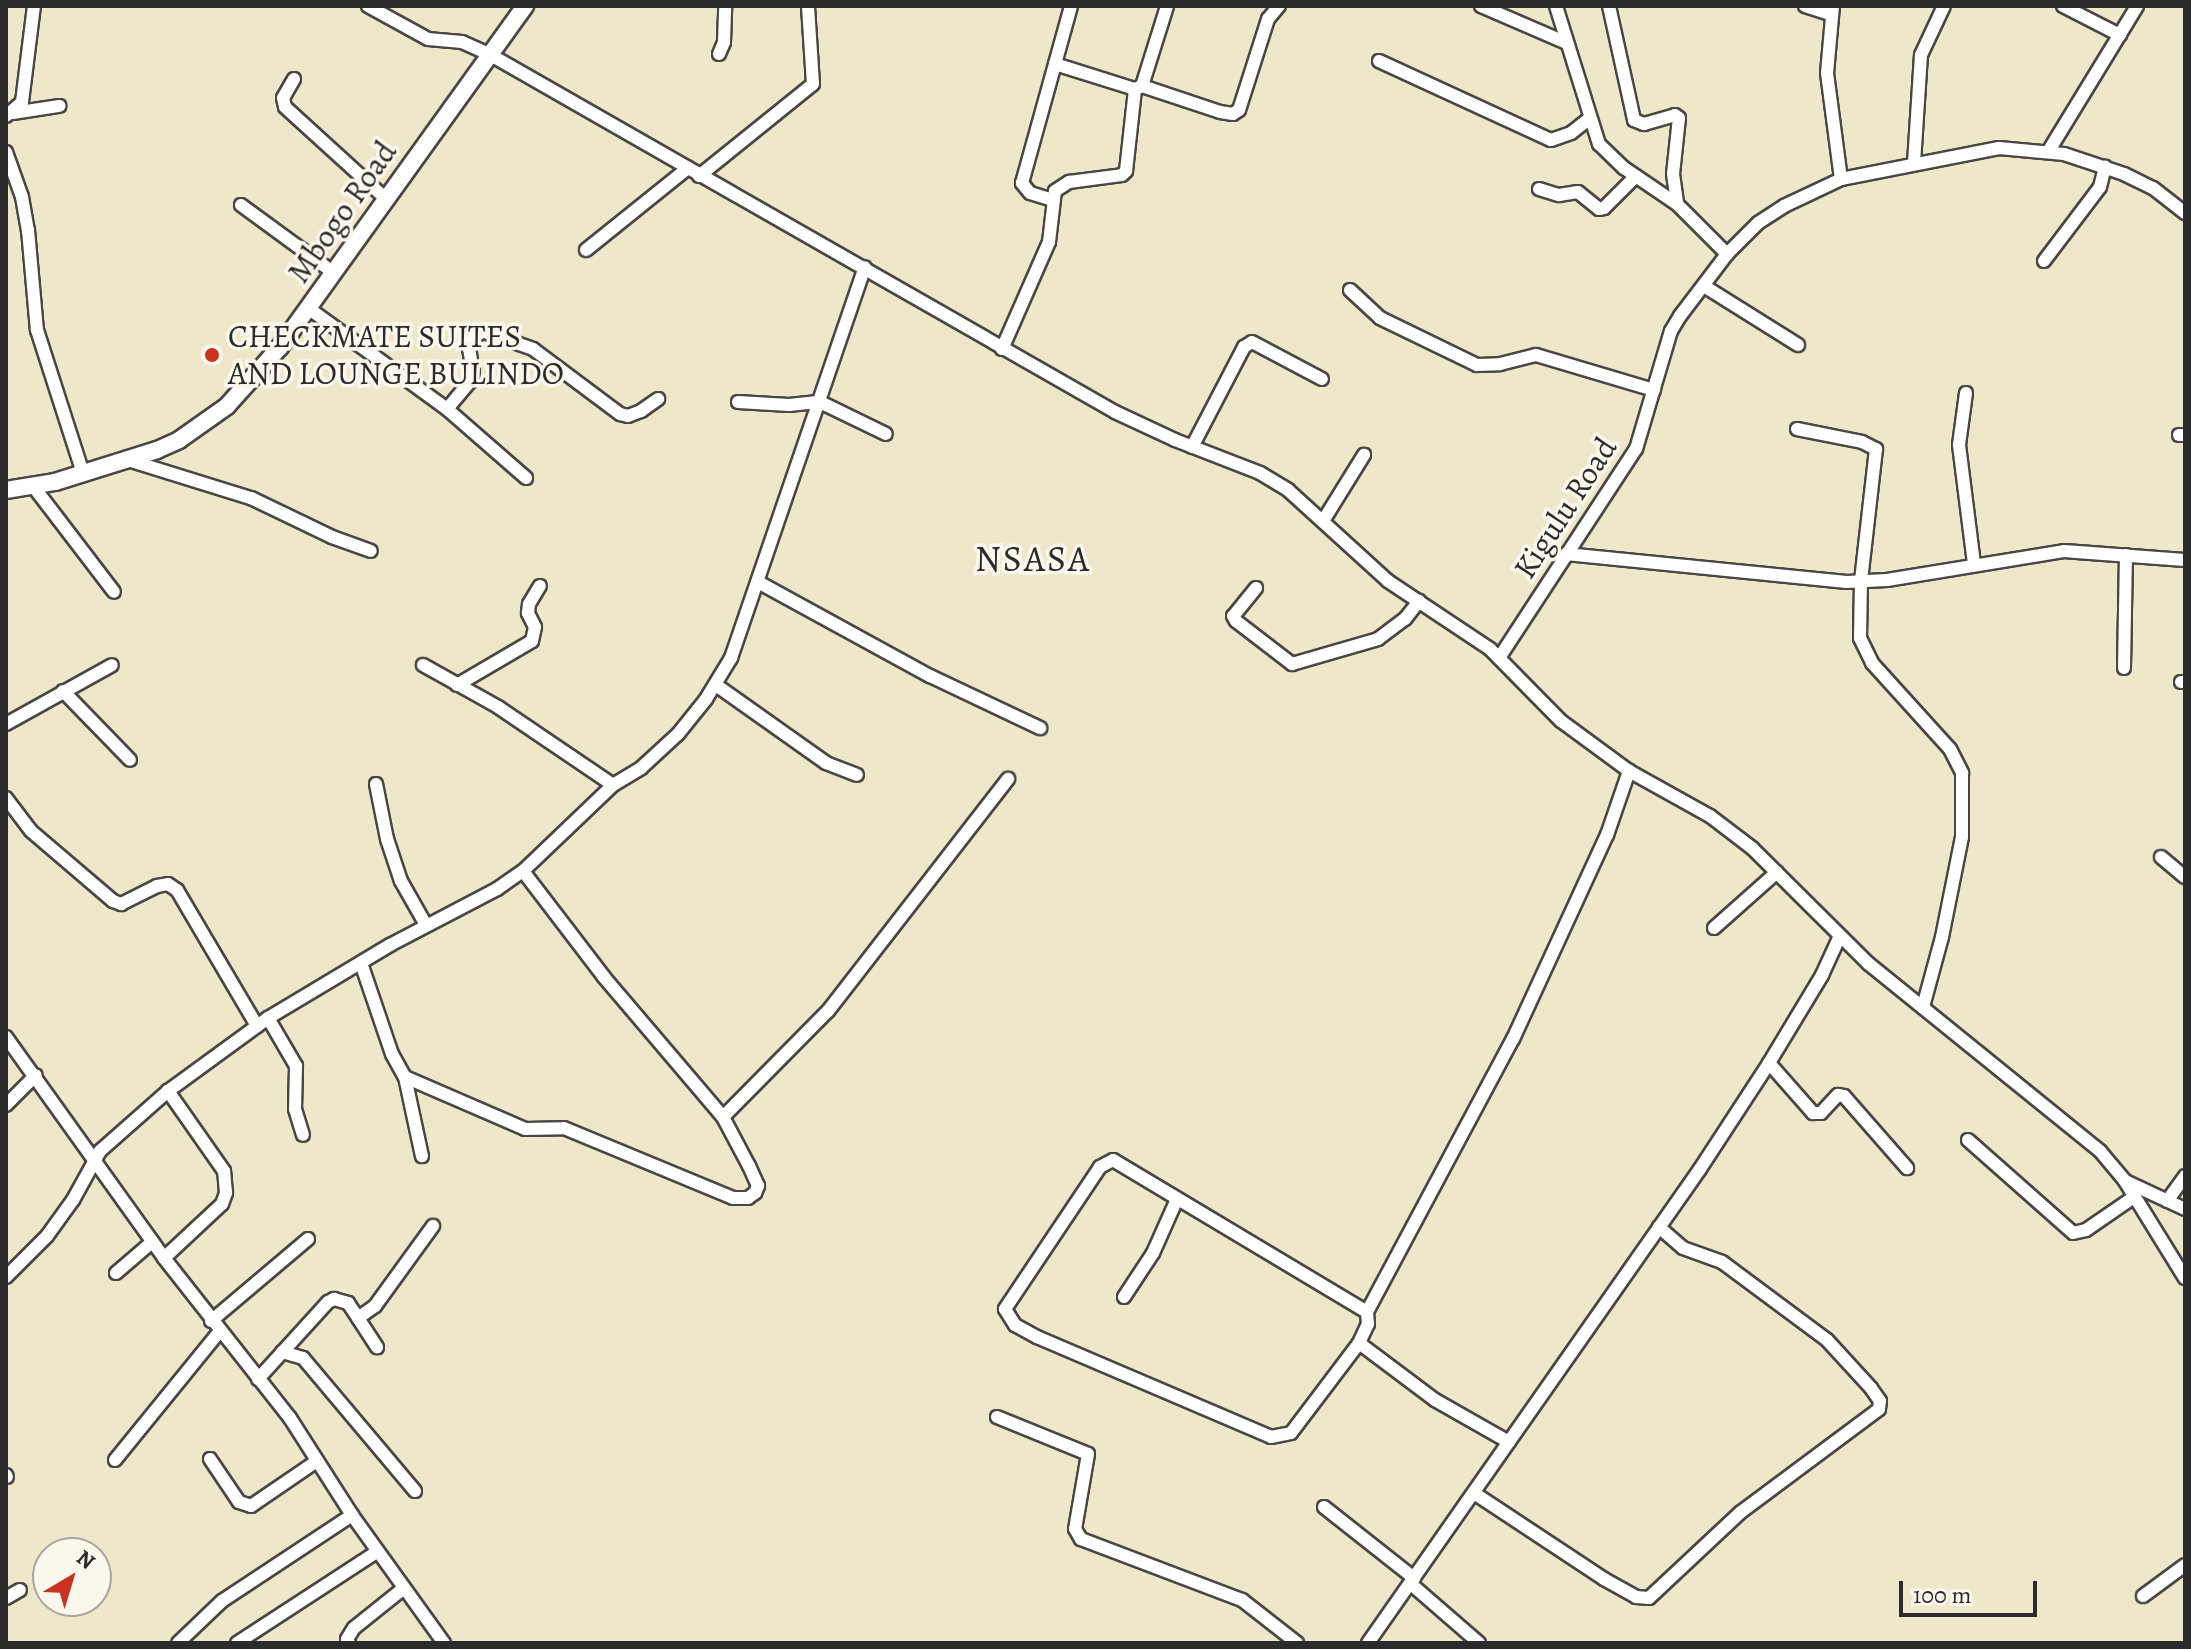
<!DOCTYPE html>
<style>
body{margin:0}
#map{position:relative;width:2191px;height:1649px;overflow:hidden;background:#eee7ca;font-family:Alegreya,serif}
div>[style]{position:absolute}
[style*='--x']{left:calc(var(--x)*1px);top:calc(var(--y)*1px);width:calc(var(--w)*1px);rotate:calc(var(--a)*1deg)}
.roads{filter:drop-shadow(2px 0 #484743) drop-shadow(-2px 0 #484743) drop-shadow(0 2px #484743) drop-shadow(0 -2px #484743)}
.minor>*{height:12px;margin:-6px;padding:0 6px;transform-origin:6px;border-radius:6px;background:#fff}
.major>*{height:16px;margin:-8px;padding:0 8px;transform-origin:8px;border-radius:8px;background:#fff}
.dots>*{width:22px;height:22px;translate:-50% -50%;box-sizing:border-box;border:4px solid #fbf7ec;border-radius:50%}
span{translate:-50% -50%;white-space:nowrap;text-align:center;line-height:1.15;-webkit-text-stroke:7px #fbf7ec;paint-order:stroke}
.street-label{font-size:32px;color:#2b2b2b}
.poi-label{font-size:32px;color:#2b2b2b}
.left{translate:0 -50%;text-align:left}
.quarter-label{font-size:36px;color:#2b2b2b;letter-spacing:2px}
.frame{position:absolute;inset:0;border:8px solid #2b2b2b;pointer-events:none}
.north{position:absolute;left:32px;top:1537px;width:80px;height:80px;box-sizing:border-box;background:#fbf7ec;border:2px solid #a8a59f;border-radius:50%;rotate:38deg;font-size:22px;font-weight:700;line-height:32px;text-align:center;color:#2b2b2b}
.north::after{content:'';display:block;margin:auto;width:28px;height:36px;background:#c8321e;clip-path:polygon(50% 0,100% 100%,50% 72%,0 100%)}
.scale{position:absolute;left:1899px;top:1581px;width:138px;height:36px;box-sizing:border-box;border:4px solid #2b2b2b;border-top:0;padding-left:10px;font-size:24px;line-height:28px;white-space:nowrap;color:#2b2b2b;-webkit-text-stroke:6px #fbf7ec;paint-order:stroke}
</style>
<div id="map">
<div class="roads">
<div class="minor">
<div style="--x:368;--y:6;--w:68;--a:28.8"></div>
<div style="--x:428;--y:39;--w:34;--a:5"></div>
<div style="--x:462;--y:42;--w:30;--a:24"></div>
<div style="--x:489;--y:54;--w:721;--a:29.76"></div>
<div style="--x:1115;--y:412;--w:66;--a:25"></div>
<div style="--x:1175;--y:440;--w:91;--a:21.2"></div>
<div style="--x:1260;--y:473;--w:33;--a:31"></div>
<div style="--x:1288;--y:490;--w:135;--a:42.3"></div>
<div style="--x:1388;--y:581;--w:123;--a:33.7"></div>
<div style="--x:1490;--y:649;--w:101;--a:45.4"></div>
<div style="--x:1561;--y:721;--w:84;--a:36.3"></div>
<div style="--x:1629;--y:771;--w:93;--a:29.1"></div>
<div style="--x:1710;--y:816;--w:53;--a:37.3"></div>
<div style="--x:1752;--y:848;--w:165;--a:44.8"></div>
<div style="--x:1869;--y:964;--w:297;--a:39"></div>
<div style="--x:2100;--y:1151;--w:39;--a:50"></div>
<div style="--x:2125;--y:1181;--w:114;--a:58.3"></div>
<div style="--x:1481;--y:6;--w:94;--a:23.3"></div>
<div style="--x:1556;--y:6;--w:145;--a:72.7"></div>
<div style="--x:1599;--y:144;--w:35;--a:44"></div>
<div style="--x:1624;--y:168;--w:64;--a:34.2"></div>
<div style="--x:1609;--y:6;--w:117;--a:77.6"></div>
<div style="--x:1634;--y:120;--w:11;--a:22"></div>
<div style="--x:1644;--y:124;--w:32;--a:-16"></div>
<div style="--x:1675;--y:115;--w:5;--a:37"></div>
<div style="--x:1679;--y:118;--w:56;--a:96.1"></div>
<div style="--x:1673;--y:174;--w:30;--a:82"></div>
<div style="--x:1677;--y:204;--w:71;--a:45"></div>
<div style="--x:1805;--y:6;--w:28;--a:18"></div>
<div style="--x:1833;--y:6;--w:67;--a:95.1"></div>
<div style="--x:1827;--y:73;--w:107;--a:82.5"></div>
<div style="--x:2063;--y:6;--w:64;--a:27"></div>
<div style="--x:719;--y:54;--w:13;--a:-67"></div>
<div style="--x:724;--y:42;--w:36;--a:-88"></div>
<div style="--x:1379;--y:61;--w:189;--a:24.7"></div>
<div style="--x:1551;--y:140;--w:21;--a:-19"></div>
<div style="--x:1571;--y:133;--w:23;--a:-38"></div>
<div style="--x:1055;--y:64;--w:84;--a:17.4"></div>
<div style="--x:1135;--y:89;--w:8;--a:-23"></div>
<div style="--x:1142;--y:86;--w:84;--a:-72.6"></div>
<div style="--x:294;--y:79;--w:22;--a:120"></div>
<div style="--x:283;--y:98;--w:9;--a:77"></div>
<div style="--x:285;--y:107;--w:135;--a:42.3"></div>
<div style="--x:1142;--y:86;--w:82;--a:18.4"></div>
<div style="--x:1220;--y:112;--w:13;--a:9"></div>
<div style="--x:1233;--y:114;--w:7;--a:-34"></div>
<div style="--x:1239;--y:110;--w:96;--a:-72.3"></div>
<div style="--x:1268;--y:19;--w:17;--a:-50"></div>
<div style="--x:13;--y:113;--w:47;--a:-8.7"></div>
<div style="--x:6;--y:116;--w:21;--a:-41"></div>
<div style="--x:22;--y:102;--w:97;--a:-82.9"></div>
<div style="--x:6;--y:152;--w:48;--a:70.4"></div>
<div style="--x:22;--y:197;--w:34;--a:80"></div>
<div style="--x:28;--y:230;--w:100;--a:84.9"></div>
<div style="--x:37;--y:330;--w:150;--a:72.2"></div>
<div style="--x:2048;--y:152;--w:171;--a:-58.6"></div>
<div style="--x:1914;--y:163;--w:108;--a:-86.3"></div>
<div style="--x:1921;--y:55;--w:54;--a:-64.9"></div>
<div style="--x:699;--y:176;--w:146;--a:-38.9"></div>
<div style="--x:813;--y:84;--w:78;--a:-93.7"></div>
<div style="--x:1539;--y:189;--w:21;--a:17"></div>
<div style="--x:1559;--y:195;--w:19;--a:-9"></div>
<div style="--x:1578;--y:192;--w:27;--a:39"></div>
<div style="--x:1599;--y:209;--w:5;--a:-11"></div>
<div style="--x:1604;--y:208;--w:45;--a:-45"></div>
<div style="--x:1053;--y:200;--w:24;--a:-163"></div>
<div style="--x:1030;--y:193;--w:13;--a:-129"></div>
<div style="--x:1022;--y:183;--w:184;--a:-74.5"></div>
<div style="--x:241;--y:205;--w:115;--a:36.2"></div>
<div style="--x:586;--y:250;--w:131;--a:-38.8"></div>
<div style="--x:2044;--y:261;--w:93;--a:-52.9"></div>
<div style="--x:2100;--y:187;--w:21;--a:-76"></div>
<div style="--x:1704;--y:286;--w:111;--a:32.1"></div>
<div style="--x:1350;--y:290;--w:41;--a:43"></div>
<div style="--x:1380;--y:318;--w:108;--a:25.9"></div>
<div style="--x:1477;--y:365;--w:23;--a:-2"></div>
<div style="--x:1500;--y:364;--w:37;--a:-14"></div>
<div style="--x:1536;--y:355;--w:123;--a:16.5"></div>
<div style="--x:308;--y:308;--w:172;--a:36"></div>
<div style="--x:447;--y:409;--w:105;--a:41.1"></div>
<div style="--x:1002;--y:349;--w:117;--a:-66.3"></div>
<div style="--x:1049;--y:242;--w:51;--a:-83.3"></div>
<div style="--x:1055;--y:191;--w:17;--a:-33"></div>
<div style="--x:1069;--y:182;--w:53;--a:-7.5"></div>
<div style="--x:1122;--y:175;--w:6;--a:-45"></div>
<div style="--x:1126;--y:171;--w:82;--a:-83.7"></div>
<div style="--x:1966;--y:393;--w:52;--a:97.7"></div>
<div style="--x:1959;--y:445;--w:120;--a:82.8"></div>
<div style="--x:738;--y:402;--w:51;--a:3.4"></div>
<div style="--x:789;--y:405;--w:31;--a:-6"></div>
<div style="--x:820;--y:402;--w:73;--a:25.9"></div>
<div style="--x:447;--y:409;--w:35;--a:-50"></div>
<div style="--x:470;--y:382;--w:9;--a:-72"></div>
<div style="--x:473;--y:373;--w:24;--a:-99"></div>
<div style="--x:469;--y:349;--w:9;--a:-72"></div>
<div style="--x:472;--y:340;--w:13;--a:-42"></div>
<div style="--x:482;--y:331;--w:54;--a:19.4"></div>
<div style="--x:533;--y:349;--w:109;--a:36.8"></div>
<div style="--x:620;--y:414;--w:8;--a:14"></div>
<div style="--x:628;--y:416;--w:14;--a:-21"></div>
<div style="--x:641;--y:411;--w:21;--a:-35"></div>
<div style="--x:1797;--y:429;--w:66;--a:11.3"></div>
<div style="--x:1862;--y:442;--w:16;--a:27"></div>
<div style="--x:1876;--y:449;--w:133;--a:96.5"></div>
<div style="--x:1861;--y:581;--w:57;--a:91"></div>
<div style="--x:1860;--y:638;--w:28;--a:64"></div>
<div style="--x:1872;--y:663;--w:116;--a:47.8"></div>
<div style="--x:1950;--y:749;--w:27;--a:63"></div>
<div style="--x:1962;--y:773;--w:64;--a:90"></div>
<div style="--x:1962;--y:837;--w:102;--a:101.3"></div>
<div style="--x:1942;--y:937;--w:73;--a:105.2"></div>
<div style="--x:2179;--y:435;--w:6;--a:0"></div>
<div style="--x:1192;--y:447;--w:113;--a:-62.5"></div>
<div style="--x:1244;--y:347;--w:9;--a:-32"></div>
<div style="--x:1252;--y:342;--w:79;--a:27.9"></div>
<div style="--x:128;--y:460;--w:129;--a:17.2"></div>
<div style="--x:251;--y:498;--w:90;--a:25.7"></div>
<div style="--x:332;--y:537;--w:41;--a:19.7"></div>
<div style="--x:33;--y:486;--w:133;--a:52.6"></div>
<div style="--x:1323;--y:521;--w:78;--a:-58.2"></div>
<div style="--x:1566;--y:554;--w:282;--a:5.7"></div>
<div style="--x:1847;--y:582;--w:40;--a:-2.9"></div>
<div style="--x:1887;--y:580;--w:179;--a:-9.3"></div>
<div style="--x:2064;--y:551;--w:121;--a:4.3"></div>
<div style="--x:758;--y:582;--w:196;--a:28.7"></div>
<div style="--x:930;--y:676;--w:122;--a:25.3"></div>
<div style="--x:1256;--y:588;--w:36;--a:129"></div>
<div style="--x:1233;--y:616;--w:6;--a:59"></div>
<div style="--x:1236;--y:621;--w:71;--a:37.5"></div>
<div style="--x:1292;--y:664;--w:90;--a:-16.2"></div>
<div style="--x:1378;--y:639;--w:34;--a:-37"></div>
<div style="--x:1405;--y:619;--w:23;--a:-52"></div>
<div style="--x:1499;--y:658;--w:250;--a:-56.8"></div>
<div style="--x:1636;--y:449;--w:123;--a:-73.5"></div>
<div style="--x:1671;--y:331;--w:17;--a:-59"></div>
<div style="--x:1680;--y:316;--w:78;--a:-52.8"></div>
<div style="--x:1727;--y:254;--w:44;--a:-45"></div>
<div style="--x:1758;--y:223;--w:31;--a:-33"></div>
<div style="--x:1784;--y:206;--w:63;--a:-25.3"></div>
<div style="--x:1841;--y:179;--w:161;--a:-11.1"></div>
<div style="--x:1999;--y:148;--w:65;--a:5.3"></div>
<div style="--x:2064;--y:154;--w:63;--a:18.4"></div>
<div style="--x:2124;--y:174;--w:32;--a:26"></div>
<div style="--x:2153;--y:188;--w:41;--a:38"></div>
<div style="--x:423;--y:665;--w:86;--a:29.2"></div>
<div style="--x:498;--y:707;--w:139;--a:34.1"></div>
<div style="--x:2124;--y:668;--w:113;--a:-89"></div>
<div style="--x:2181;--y:682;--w:4;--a:0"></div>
<div style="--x:457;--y:685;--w:87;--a:-30.4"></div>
<div style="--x:532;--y:641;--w:14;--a:-78"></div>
<div style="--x:535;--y:627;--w:16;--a:-117"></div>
<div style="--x:528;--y:613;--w:9;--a:-84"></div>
<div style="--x:529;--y:604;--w:21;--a:-59"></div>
<div style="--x:716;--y:685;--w:135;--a:35.3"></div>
<div style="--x:826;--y:763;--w:33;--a:21"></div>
<div style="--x:63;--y:691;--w:96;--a:45.8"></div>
<div style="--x:6;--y:724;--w:121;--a:-29.1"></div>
<div style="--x:376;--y:784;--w:56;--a:78.7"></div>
<div style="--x:387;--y:839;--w:44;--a:71.6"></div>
<div style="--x:401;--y:881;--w:51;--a:60.4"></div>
<div style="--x:6;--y:798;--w:41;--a:52.9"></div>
<div style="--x:31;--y:831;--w:108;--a:40.5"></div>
<div style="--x:113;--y:901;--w:9;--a:21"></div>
<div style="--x:121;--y:904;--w:40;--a:-26.6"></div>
<div style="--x:157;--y:886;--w:11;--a:-10"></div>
<div style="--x:168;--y:884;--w:11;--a:34"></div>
<div style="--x:177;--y:890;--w:158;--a:59.5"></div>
<div style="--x:2161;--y:857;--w:31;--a:40"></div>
<div style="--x:1714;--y:928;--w:84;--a:-41.6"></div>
<div style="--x:361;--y:963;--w:96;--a:71.2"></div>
<div style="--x:392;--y:1054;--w:26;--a:61"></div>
<div style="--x:405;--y:1077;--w:81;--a:77.9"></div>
<div style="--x:268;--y:1018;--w:56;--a:59.7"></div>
<div style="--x:296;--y:1066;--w:43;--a:91.3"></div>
<div style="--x:295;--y:1109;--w:27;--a:73"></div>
<div style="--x:6;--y:1037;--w:272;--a:54.4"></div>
<div style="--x:164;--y:1258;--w:204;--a:51.8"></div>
<div style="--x:290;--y:1418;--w:115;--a:57.4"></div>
<div style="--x:352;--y:1515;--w:158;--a:54.3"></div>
<div style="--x:1769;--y:1063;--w:67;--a:48.7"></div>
<div style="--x:1813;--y:1113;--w:8;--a:0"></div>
<div style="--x:1821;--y:1113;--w:25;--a:-47"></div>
<div style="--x:1838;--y:1095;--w:6;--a:9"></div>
<div style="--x:1844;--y:1096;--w:96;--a:48.8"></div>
<div style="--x:405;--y:1077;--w:131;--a:23.4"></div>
<div style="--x:525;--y:1129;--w:39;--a:-1"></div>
<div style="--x:564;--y:1128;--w:183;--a:22.5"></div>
<div style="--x:733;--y:1198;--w:15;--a:0"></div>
<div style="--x:748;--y:1198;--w:9;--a:-36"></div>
<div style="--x:755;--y:1193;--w:8;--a:-67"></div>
<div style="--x:758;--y:1186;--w:22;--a:-114"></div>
<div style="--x:749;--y:1166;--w:55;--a:-118"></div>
<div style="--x:723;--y:1117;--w:184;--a:-130.4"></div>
<div style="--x:604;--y:977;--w:133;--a:-127.4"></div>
<div style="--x:6;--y:1105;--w:42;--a:-45"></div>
<div style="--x:723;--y:1117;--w:149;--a:-45.3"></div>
<div style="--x:828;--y:1011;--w:294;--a:-52.2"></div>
<div style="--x:1968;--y:1140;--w:140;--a:41.5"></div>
<div style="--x:2073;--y:1233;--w:13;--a:-13"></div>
<div style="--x:2086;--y:1230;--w:58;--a:-34.5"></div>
<div style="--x:2125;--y:1181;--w:66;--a:25"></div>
<div style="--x:2167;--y:1201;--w:31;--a:-54"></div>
<div style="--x:164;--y:1258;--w:79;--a:-43"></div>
<div style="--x:222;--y:1204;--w:12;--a:-70"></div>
<div style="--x:226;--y:1193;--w:22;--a:-95"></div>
<div style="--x:224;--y:1171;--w:98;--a:-125"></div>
<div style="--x:116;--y:1273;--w:48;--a:-40.7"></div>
<div style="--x:6;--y:1277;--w:58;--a:-45"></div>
<div style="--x:47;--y:1236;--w:44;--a:-54.2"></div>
<div style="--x:73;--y:1200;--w:56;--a:-61.1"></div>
<div style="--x:100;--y:1151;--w:91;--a:-41.4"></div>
<div style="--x:168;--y:1091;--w:124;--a:-36.1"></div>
<div style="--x:268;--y:1018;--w:142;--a:-30.9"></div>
<div style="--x:390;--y:945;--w:121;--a:-27.6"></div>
<div style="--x:497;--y:889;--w:32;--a:-35"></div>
<div style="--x:523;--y:871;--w:124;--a:-43.7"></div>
<div style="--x:613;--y:785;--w:33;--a:-31"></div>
<div style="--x:641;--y:768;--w:50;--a:-42.6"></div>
<div style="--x:678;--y:734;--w:45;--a:-51.3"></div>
<div style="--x:706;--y:699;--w:48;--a:-58.6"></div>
<div style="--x:731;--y:658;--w:413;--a:-71.1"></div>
<div style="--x:1124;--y:1297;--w:53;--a:-56.6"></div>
<div style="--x:1153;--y:1253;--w:59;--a:-66"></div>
<div style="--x:1367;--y:1312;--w:296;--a:-149.1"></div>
<div style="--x:1113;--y:1160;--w:15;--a:152"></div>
<div style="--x:1100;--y:1167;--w:171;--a:123.8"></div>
<div style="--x:1005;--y:1309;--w:19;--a:58"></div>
<div style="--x:1015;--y:1325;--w:25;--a:29"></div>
<div style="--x:1037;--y:1337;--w:254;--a:23.1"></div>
<div style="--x:1271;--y:1437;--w:20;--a:-11"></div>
<div style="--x:1291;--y:1433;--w:113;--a:-52.9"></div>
<div style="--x:1359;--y:1343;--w:21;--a:-65"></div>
<div style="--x:1368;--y:1324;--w:12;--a:-95"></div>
<div style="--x:1367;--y:1312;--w:310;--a:-61.9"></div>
<div style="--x:1513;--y:1039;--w:225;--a:-65.3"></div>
<div style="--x:1607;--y:835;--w:68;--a:-71"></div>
<div style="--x:358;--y:1318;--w:35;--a:57"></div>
<div style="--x:211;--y:1321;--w:127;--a:-40.2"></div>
<div style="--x:1359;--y:1343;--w:95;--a:36.9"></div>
<div style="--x:1435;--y:1400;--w:85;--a:29.6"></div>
<div style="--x:282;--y:1352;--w:22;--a:16"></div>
<div style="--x:303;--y:1358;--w:174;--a:49.9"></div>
<div style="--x:258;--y:1379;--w:104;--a:-47.7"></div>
<div style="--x:328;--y:1302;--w:7;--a:-27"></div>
<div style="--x:334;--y:1299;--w:15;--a:16"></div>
<div style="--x:348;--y:1303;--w:18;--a:56"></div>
<div style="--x:358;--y:1318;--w:21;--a:-35"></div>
<div style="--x:375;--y:1306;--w:99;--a:-54.1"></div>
<div style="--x:997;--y:1417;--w:98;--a:22.1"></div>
<div style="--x:1088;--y:1454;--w:76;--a:99.8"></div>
<div style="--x:1075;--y:1529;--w:12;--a:59"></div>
<div style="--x:1081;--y:1539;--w:172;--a:20.8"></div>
<div style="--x:1242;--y:1600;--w:70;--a:38"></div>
<div style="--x:210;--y:1459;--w:52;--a:56"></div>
<div style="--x:239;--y:1502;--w:13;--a:18"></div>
<div style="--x:251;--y:1506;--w:80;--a:-34.3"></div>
<div style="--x:115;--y:1460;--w:166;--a:-50.9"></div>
<div style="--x:6;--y:1475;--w:2;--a:63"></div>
<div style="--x:1474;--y:1493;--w:156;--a:33.5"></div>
<div style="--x:1604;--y:1579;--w:37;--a:29"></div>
<div style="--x:1636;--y:1597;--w:13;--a:4"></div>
<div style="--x:1649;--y:1598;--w:126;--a:-43.1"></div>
<div style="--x:1741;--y:1512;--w:172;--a:-36.7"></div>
<div style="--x:1879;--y:1409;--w:8;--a:-83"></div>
<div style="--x:1880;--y:1401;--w:16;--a:-125"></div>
<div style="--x:1871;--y:1388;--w:65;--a:-132.5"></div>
<div style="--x:1827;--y:1340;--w:131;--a:-143.4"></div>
<div style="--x:1722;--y:1262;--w:41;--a:-160.3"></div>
<div style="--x:1683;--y:1248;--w:32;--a:-139"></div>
<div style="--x:1324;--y:1507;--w:115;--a:38.3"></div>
<div style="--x:1411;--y:1584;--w:90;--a:40.9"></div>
<div style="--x:2143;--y:1596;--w:52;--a:-36.4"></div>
<div style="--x:6;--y:1598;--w:16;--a:-30"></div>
<div style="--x:178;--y:1643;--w:61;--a:-43.7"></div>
<div style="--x:222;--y:1601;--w:156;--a:-33.5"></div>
<div style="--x:237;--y:1643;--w:168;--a:-33.1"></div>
<div style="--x:349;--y:1643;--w:4;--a:-117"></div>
<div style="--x:347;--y:1639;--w:13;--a:-58"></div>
<div style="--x:354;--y:1628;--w:64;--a:-38.7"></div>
<div style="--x:1368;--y:1643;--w:579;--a:-54.99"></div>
<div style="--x:1700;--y:1169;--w:126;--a:-56.9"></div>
<div style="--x:1769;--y:1063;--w:103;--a:-58.9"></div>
<div style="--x:1822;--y:975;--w:41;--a:-65.3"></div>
</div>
<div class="major">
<div style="--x:6;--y:490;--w:50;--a:-9.3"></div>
<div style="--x:55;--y:482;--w:107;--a:-17.4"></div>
<div style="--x:157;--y:450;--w:24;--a:-24"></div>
<div style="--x:179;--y:440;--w:59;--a:-35.3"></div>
<div style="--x:227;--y:406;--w:79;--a:-48.1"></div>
<div style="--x:280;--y:347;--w:420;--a:-54.3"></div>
</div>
</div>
<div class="dots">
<div style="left:212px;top:355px;background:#c8321e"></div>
</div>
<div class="street-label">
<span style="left:342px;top:212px;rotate:-55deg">Mbogo Road</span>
<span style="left:1565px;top:508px;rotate:-57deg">Kigulu Road</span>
</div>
<div class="poi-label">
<span class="left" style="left:228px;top:355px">CHECKMATE SUITES<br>AND LOUNGE BULINDO</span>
</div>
<div class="quarter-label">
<span style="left:1033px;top:559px">NSASA</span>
</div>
<div class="frame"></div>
<div class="north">N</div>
<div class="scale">100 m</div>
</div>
